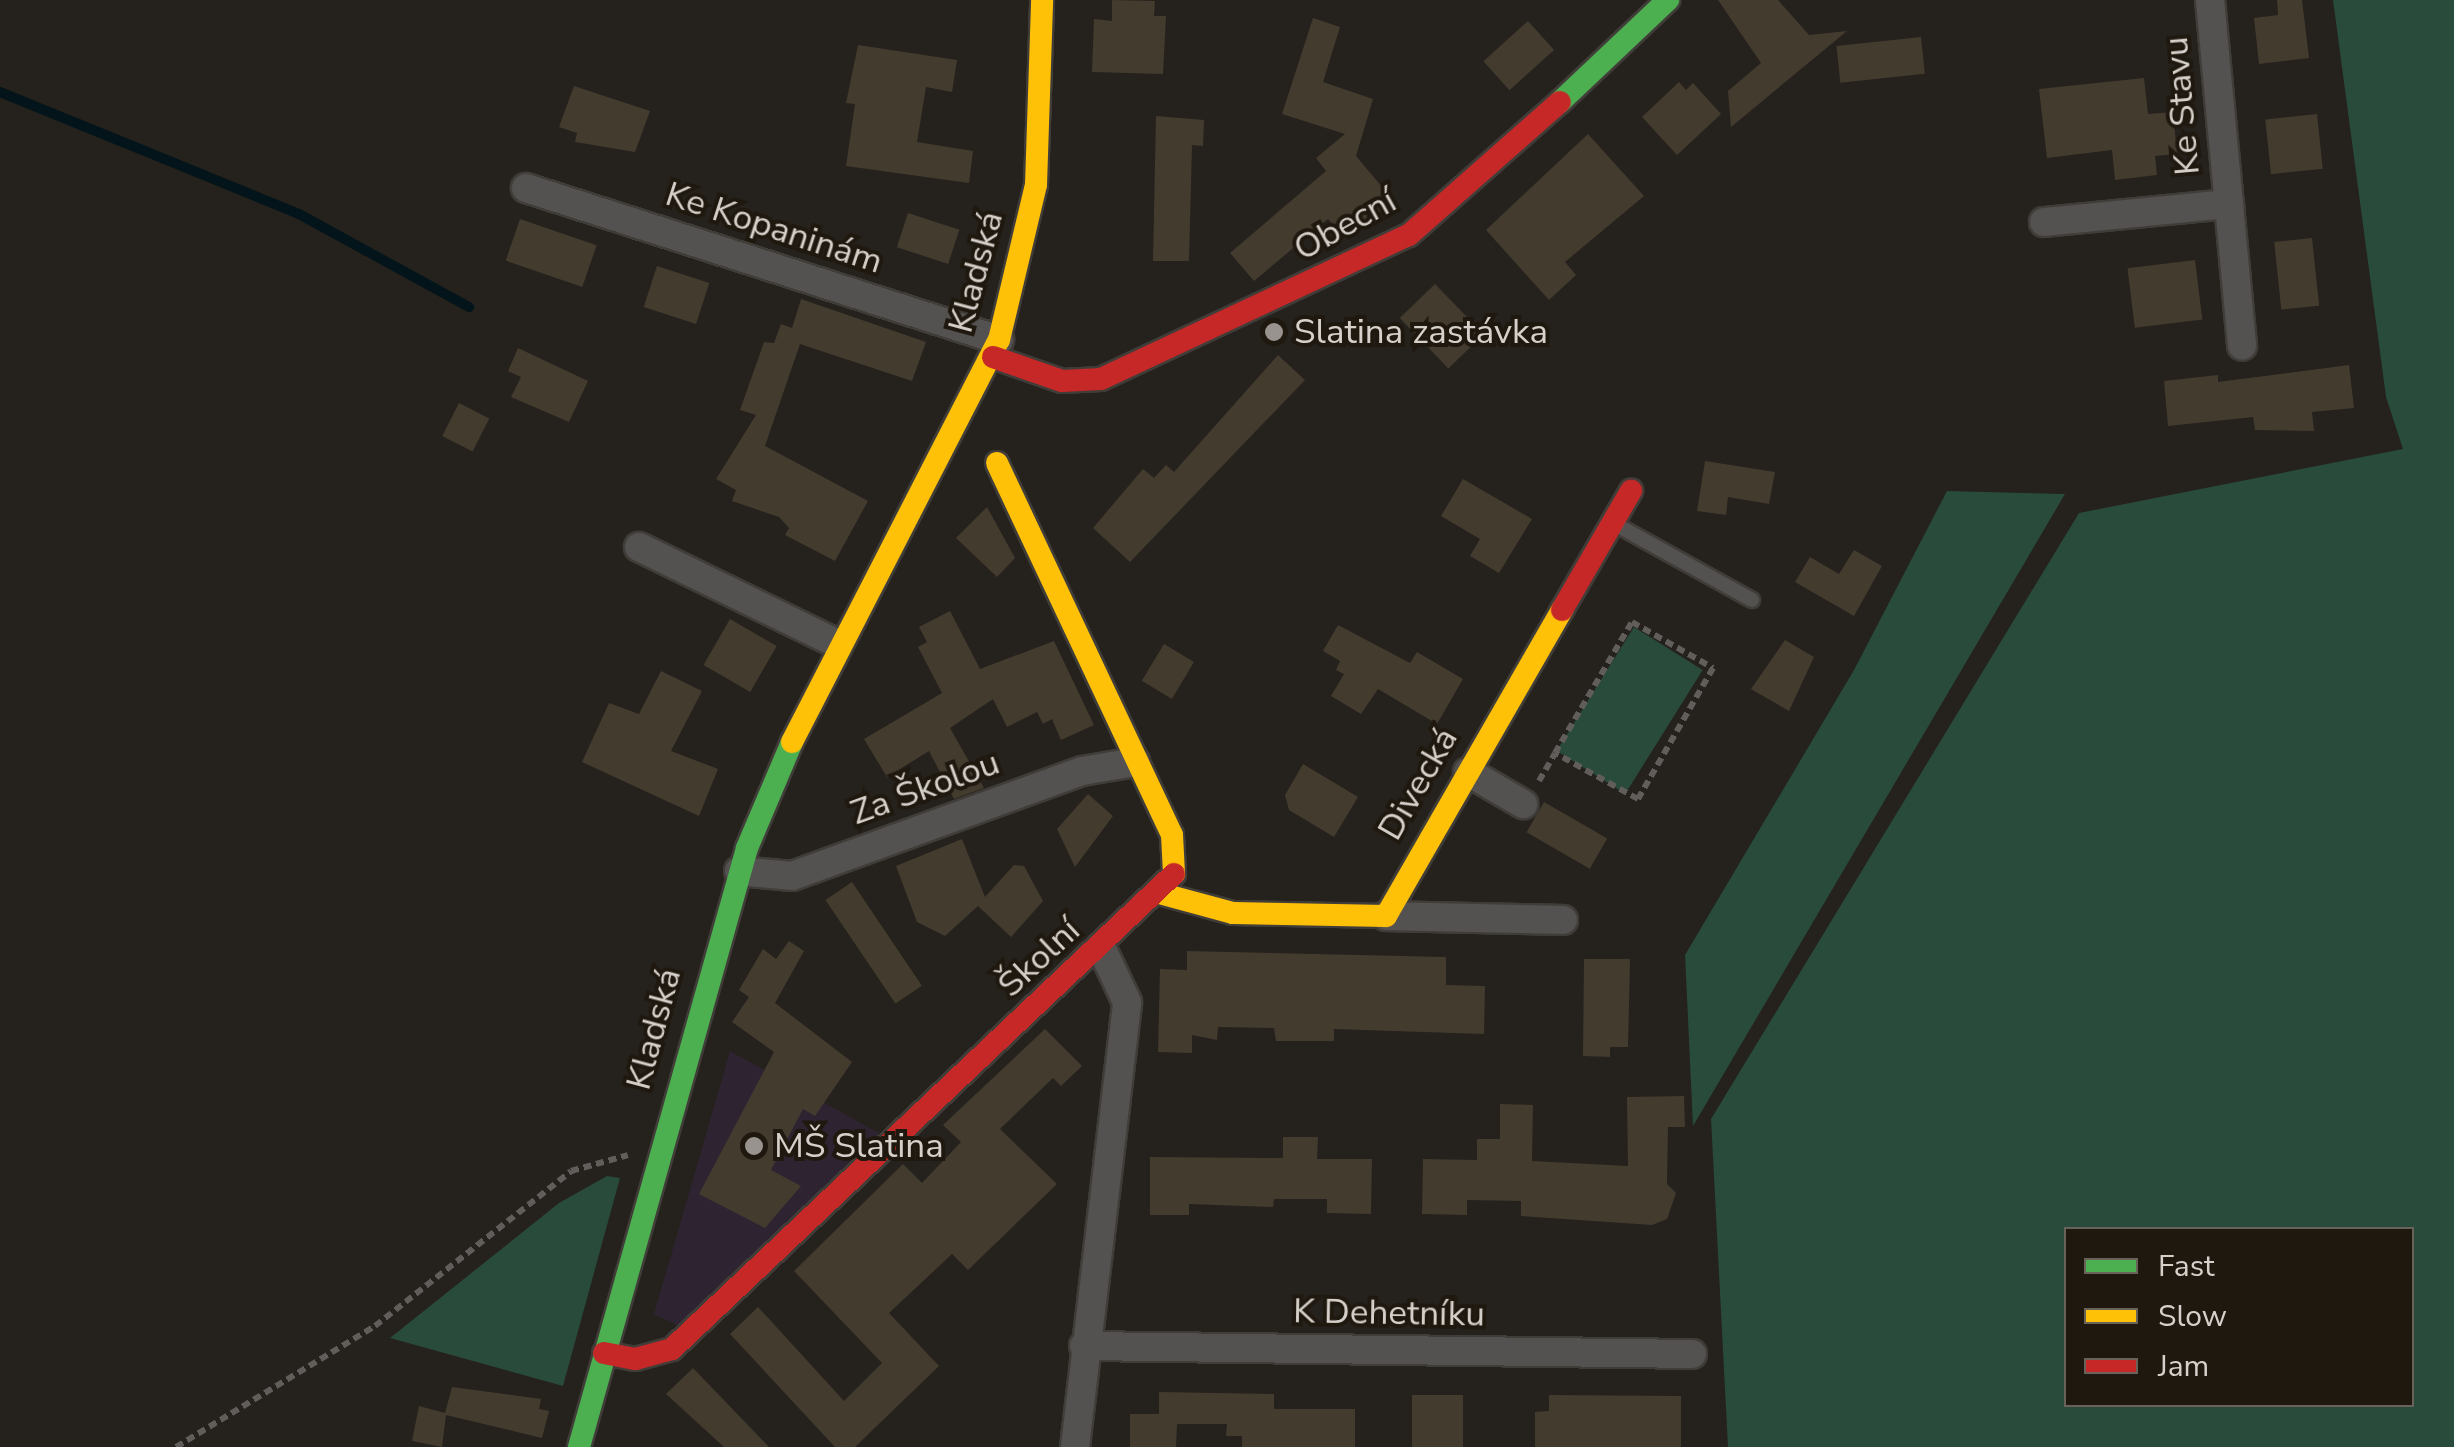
<!DOCTYPE html>
<meta charset="utf-8">
<style>
body{margin:0}
#map{position:relative;width:2454px;height:1447px;overflow:hidden;background:#25211c;font-family:"Nunito Sans",sans-serif}
div>[style]{position:absolute}
[style*='--x']{left:calc(var(--x)*1px);top:calc(var(--y)*1px);width:calc(var(--w)*1px);rotate:calc(var(--a)*1deg)}
.education>*{inset:0;background:#2e2431}
.green>*{inset:0;background:#284b3b;transform-origin:0 0}
.stream>*{height:10px;margin:-5px;padding:0 5px;transform-origin:5px;border-radius:5px;background:#03151a}
.building>*{inset:0;background:#443b2f;transform-origin:0 0}
.path>*{height:6px;margin-top:-3px;transform-origin:0;background:repeating-linear-gradient(90deg,#605d5b 0 8px,transparent 0 13px)}
.roads{filter:drop-shadow(2px 0 #403d39) drop-shadow(-2px 0 #403d39) drop-shadow(0 2px #403d39) drop-shadow(0 -2px #403d39)}
.lane>*{height:14px;margin:-7px;padding:0 7px;transform-origin:7px;border-radius:7px;background:#545151}
.street>*{height:28px;margin:-14px;padding:0 14px;transform-origin:14px;border-radius:14px;background:#545151}
.fast>*{height:22px;margin:-11px;padding:0 11px;transform-origin:11px;border-radius:11px;background:#4caf50}
.slow>*{height:22px;margin:-11px;padding:0 11px;transform-origin:11px;border-radius:11px;background:#ffc107}
.jam>*{height:22px;margin:-11px;padding:0 11px;transform-origin:11px;border-radius:11px;background:#c62828}
.dots>*{width:28px;height:28px;translate:-50% -50%;box-sizing:border-box;border:5px solid #1f180f;border-radius:50%}
span{translate:-50% -50%;white-space:nowrap;text-align:center;line-height:1.15;-webkit-text-stroke:8px #1f180f;paint-order:stroke}
.street-label{font-size:35px;color:#d6d0cb}
.poi-label{font-size:35px;color:#d6d0cb}
.left{translate:0 -50%;text-align:left}
.legend{position:absolute;left:2064px;top:1227px;width:350px;height:180px;box-sizing:border-box;background:#1f180f;border:2px solid #68625a;margin:0;padding:12px 18px;list-style:none;font-size:30px;color:#d6d0cb}
.legend li{display:flex;align-items:center;gap:20px;height:50px}
.legend b{width:50px;border:2px solid #68625a}
</style>
<div id="map">
<div class="education">
<div style="clip-path:polygon(730px 1051px,879px 1133px,680px 1327px,654px 1314px)"></div>
</div>
<div class="green">
<div style="clip-path:polygon(evenodd,2333px 0,2454px 0,2454px 1447px,1728px 1447px,1711px 1119px,2079px 513px,2403px 449px,2386px 397px,2333px 0,2066px 1230px,2412px 1230px,2412px 1404px,2066px 1404px,2066px 1230px)"></div>
<div style="clip-path:polygon(1947px 491px,2065px 494px,1693px 1126px,1685px 955px,1854px 670px)"></div>
<div style="left:1634px;top:627px;width:81px;height:146px;rotate:32deg"></div>
<div style="clip-path:polygon(607px 1176px,620px 1178px,563px 1386px,390px 1338px,559px 1203px)"></div>
</div>
<div class="stream">
<div style="--x:0;--y:92;--w:323;--a:22.2"></div>
<div style="--x:299;--y:214;--w:194;--a:28.7"></div>
</div>
<div class="building">
<div style="clip-path:polygon(1112px 0,1155px 1px,1154px 16px,1166px 16px,1163px 74px,1092px 72px,1094px 19px,1112px 21px)"></div>
<div style="clip-path:polygon(1718px 0,1778px 0,1809px 35px,1847px 31px,1731px 127px,1728px 91px,1761px 63px)"></div>
<div style="clip-path:polygon(2277px 0,2302px 0,2309px 58px,2259px 64px,2254px 18px,2278px 15px)"></div>
<div style="clip-path:polygon(1313px 18px,1340px 27px,1323px 82px,1373px 99px,1356px 156px,1394px 201px,1345px 239px,1328px 219px,1254px 281px,1230px 253px,1326px 171px,1316px 158px,1345px 134px,1282px 114px)"></div>
<div style="left:1528px;top:21px;width:39px;height:60px;rotate:48deg"></div>
<div style="left:1921px;top:37px;width:37px;height:85px;rotate:84deg"></div>
<div style="clip-path:polygon(858px 45px,957px 60px,952px 92px,926px 87px,917px 142px,973px 151px,969px 183px,846px 166px,855px 104px,846px 103px)"></div>
<div style="clip-path:polygon(2144px 78px,2148px 114px,2173px 112px,2177px 154px,2155px 156px,2157px 175px,2115px 180px,2112px 150px,2047px 158px,2039px 89px)"></div>
<div style="clip-path:polygon(1679px 82px,1686px 90px,1693px 83px,1721px 114px,1677px 155px,1642px 117px)"></div>
<div style="clip-path:polygon(574px 86px,650px 111px,635px 152px,575px 142px,577px 133px,559px 127px)"></div>
<div style="left:2317px;top:114px;width:55px;height:52px;rotate:84deg"></div>
<div style="clip-path:polygon(1156px 116px,1204px 120px,1203px 146px,1192px 145px,1189px 261px,1153px 261px)"></div>
<div style="clip-path:polygon(1588px 134px,1644px 196px,1565px 262px,1576px 275px,1549px 300px,1486px 230px)"></div>
<div style="left:908px;top:213px;width:54px;height:36px;rotate:18deg"></div>
<div style="left:520px;top:219px;width:81px;height:44px;rotate:19deg"></div>
<div style="left:2312px;top:238px;width:68px;height:38px;rotate:84deg"></div>
<div style="left:2195px;top:260px;width:60px;height:68px;rotate:83deg"></div>
<div style="left:657px;top:266px;width:55px;height:43px;rotate:18deg"></div>
<div style="left:1435px;top:284px;width:70px;height:49px;rotate:46deg"></div>
<div style="clip-path:polygon(801px 299px,926px 342px,912px 381px,800px 344px,765px 446px,868px 501px,835px 561px,785px 535px,789px 528px,779px 517px,732px 501px,736px 490px,716px 479px,756px 415px,740px 410px,764px 342px,774px 343px,781px 324px,792px 328px)"></div>
<div style="clip-path:polygon(518px 348px,588px 381px,569px 422px,511px 397px,521px 377px,508px 371px)"></div>
<div style="clip-path:polygon(1278px 355px,1305px 380px,1130px 562px,1093px 528px,1143px 469px,1154px 478px,1166px 465px,1174px 472px)"></div>
<div style="clip-path:polygon(2349px 365px,2354px 408px,2312px 412px,2314px 431px,2255px 430px,2253px 417px,2168px 426px,2164px 381px,2218px 375px,2218px 382px)"></div>
<div style="left:459px;top:403px;width:34px;height:37px;rotate:27deg"></div>
<div style="clip-path:polygon(1705px 461px,1775px 472px,1769px 504px,1728px 497px,1726px 515px,1697px 511px)"></div>
<div style="clip-path:polygon(1463px 479px,1532px 519px,1499px 573px,1470px 556px,1480px 539px,1441px 516px)"></div>
<div style="clip-path:polygon(987px 507px,1015px 558px,997px 577px,956px 538px)"></div>
<div style="clip-path:polygon(1854px 550px,1882px 566px,1854px 616px,1795px 582px,1810px 557px,1839px 574px)"></div>
<div style="clip-path:polygon(950px 611px,980px 669px,1054px 641px,1094px 725px,1061px 740px,1052px 719px,1043px 724px,1037px 712px,1007px 727px,993px 699px,950px 728px,984px 788px,954px 799px,929px 751px,887px 777px,864px 739px,942px 693px,918px 647px,927px 642px,919px 627px)"></div>
<div style="left:730px;top:619px;width:54px;height:53px;rotate:30deg"></div>
<div style="clip-path:polygon(1338px 625px,1410px 663px,1417px 652px,1463px 679px,1437px 724px,1378px 689px,1361px 714px,1331px 696px,1344px 674px,1336px 670px,1340px 661px,1323px 651px)"></div>
<div style="clip-path:polygon(1785px 640px,1814px 657px,1789px 711px,1751px 689px)"></div>
<div style="left:1164px;top:644px;width:35px;height:43px;rotate:31deg"></div>
<div style="clip-path:polygon(661px 671px,702px 691px,671px 751px,718px 769px,699px 816px,582px 762px,609px 703px,639px 714px)"></div>
<div style="clip-path:polygon(1303px 764px,1358px 797px,1334px 837px,1289px 810px,1285px 795px)"></div>
<div style="clip-path:polygon(1088px 794px,1113px 816px,1075px 867px,1057px 829px)"></div>
<div style="left:1544px;top:802px;width:73px;height:35px;rotate:30deg"></div>
<div style="clip-path:polygon(962px 839px,985px 897px,1014px 865px,1024px 866px,1043px 901px,1011px 937px,978px 906px,945px 936px,917px 922px,896px 866px)"></div>
<div style="left:852px;top:882px;width:125px;height:32px;rotate:56deg"></div>
<div style="clip-path:polygon(789px 941px,804px 951px,775px 1003px,852px 1062px,815px 1116px,803px 1109px,771px 1170px,801px 1186px,765px 1228px,699px 1194px,774px 1052px,732px 1022px,749px 997px,739px 990px,763px 949px,776px 959px)"></div>
<div style="clip-path:polygon(1187px 951px,1446px 957px,1446px 985px,1485px 986px,1484px 1034px,1334px 1029px,1334px 1041px,1276px 1041px,1274px 1028px,1218px 1027px,1217px 1040px,1192px 1035px,1192px 1053px,1158px 1052px,1160px 969px,1187px 970px)"></div>
<div style="clip-path:polygon(1584px 959px,1630px 959px,1628px 1047px,1610px 1047px,1610px 1057px,1583px 1056px)"></div>
<div style="clip-path:polygon(1045px 1029px,1082px 1066px,1061px 1086px,1053px 1078px,1000px 1129px,1057px 1184px,968px 1270px,952px 1254px,889px 1313px,939px 1366px,855px 1447px,835px 1447px,730px 1334px,758px 1307px,844px 1401px,882px 1363px,794px 1271px,903px 1164px,922px 1183px,961px 1142px,943px 1125px)"></div>
<div style="clip-path:polygon(1684px 1096px,1685px 1127px,1668px 1127px,1667px 1184px,1676px 1193px,1667px 1219px,1652px 1225px,1521px 1216px,1521px 1201px,1467px 1200px,1467px 1215px,1422px 1214px,1423px 1159px,1477px 1160px,1477px 1139px,1500px 1139px,1500px 1104px,1533px 1105px,1532px 1161px,1628px 1166px,1627px 1097px)"></div>
<div style="clip-path:polygon(1283px 1137px,1318px 1137px,1317px 1159px,1372px 1159px,1371px 1214px,1327px 1213px,1327px 1199px,1274px 1199px,1273px 1207px,1189px 1204px,1189px 1215px,1150px 1215px,1150px 1157px,1283px 1158px)"></div>
<div style="clip-path:polygon(693px 1368px,769px 1447px,724px 1447px,666px 1394px)"></div>
<div style="clip-path:polygon(452px 1387px,541px 1399px,539px 1409px,549px 1411px,542px 1438px,446px 1415px,442px 1447px,412px 1441px,419px 1406px,445px 1413px)"></div>
<div style="clip-path:polygon(1159px 1392px,1274px 1394px,1274px 1409px,1355px 1409px,1355px 1447px,1242px 1447px,1242px 1436px,1226px 1436px,1227px 1424px,1177px 1424px,1176px 1447px,1130px 1447px,1130px 1414px,1159px 1414px)"></div>
<div style="left:1463px;top:1395px;width:52px;height:51px;rotate:90deg"></div>
<div style="clip-path:polygon(1549px 1395px,1681px 1396px,1681px 1447px,1535px 1447px,1535px 1412px,1549px 1411px)"></div>
</div>
<div class="path">
<div style="--x:1539;--y:781;--w:32;--a:-60"></div>
<div style="--x:1555;--y:753;--w:152;--a:-59.6"></div>
<div style="--x:1632;--y:622;--w:93;--a:29.6"></div>
<div style="--x:1713;--y:668;--w:151;--a:119.8"></div>
<div style="--x:1638;--y:799;--w:95;--a:-151"></div>
<div style="--x:176;--y:1447;--w:233;--a:-31.3"></div>
<div style="--x:375;--y:1326;--w:250;--a:-38.3"></div>
<div style="--x:571;--y:1171;--w:59;--a:-15.7"></div>
</div>
<div class="roads">
<div class="lane">
<div style="--x:1613;--y:523;--w:159;--a:29"></div>
</div>
<div class="street">
<div style="--x:2210;--y:0;--w:347;--a:84.7"></div>
<div style="--x:526;--y:188;--w:497;--a:17.8"></div>
<div style="--x:2044;--y:222;--w:186;--a:-5.6"></div>
<div style="--x:639;--y:547;--w:221;--a:26"></div>
<div style="--x:1468;--y:772;--w:64;--a:30.2"></div>
<div style="--x:739;--y:871;--w:53;--a:5.4"></div>
<div style="--x:792;--y:876;--w:308;--a:-19.9"></div>
<div style="--x:1082;--y:771;--w:54;--a:-9.6"></div>
<div style="--x:1386;--y:916;--w:177;--a:1.3"></div>
<div style="--x:1084;--y:1346;--w:608;--a:0.75"></div>
<div style="--x:1075;--y:1447;--w:448;--a:-83.3"></div>
<div style="--x:1127;--y:1002;--w:61;--a:-115.3"></div>
</div>
<div class="fast">
<div style="--x:1560;--y:102;--w:149;--a:-43.4"></div>
<div style="--x:579;--y:1447;--w:622;--a:-74.33"></div>
<div style="--x:747;--y:848;--w:115;--a:-67"></div>
</div>
<div class="slow">
<div style="--x:997;--y:463;--w:411;--a:64.8"></div>
<div style="--x:1172;--y:835;--w:39;--a:87"></div>
<div style="--x:792;--y:742;--w:452;--a:-62.8"></div>
<div style="--x:999;--y:340;--w:159;--a:-76.6"></div>
<div style="--x:1036;--y:185;--w:185;--a:-88.1"></div>
<div style="--x:1159;--y:893;--w:77;--a:15.1"></div>
<div style="--x:1233;--y:913;--w:153;--a:1.1"></div>
<div style="--x:1386;--y:916;--w:353;--a:-60.1"></div>
</div>
<div class="jam">
<div style="--x:993;--y:357;--w:73;--a:19.2"></div>
<div style="--x:1062;--y:381;--w:39;--a:-3"></div>
<div style="--x:1101;--y:379;--w:340;--a:-25.1"></div>
<div style="--x:1409;--y:235;--w:201;--a:-41.4"></div>
<div style="--x:1562;--y:610;--w:138;--a:-59.9"></div>
<div style="--x:604;--y:1353;--w:32;--a:11"></div>
<div style="--x:635;--y:1359;--w:38;--a:-15"></div>
<div style="--x:672;--y:1349;--w:691;--a:-43.42"></div>
</div>
</div>
<div class="dots">
<div style="left:1274px;top:332px;background:#98938e"></div>
<div style="left:754px;top:1146px;background:#98938e"></div>
</div>
<div class="street-label">
<span style="left:2182px;top:106px;rotate:-95deg">Ke Stavu</span>
<span style="left:1345px;top:225px;rotate:-29deg">Obecní</span>
<span style="left:774px;top:228px;rotate:18deg">Ke Kopaninám</span>
<span style="left:976px;top:272px;rotate:-75deg">Kladská</span>
<span style="left:1418px;top:784px;rotate:-60deg">Divecká</span>
<span style="left:925px;top:788px;rotate:-20deg">Za Školou</span>
<span style="left:1039px;top:958px;rotate:-43deg">Školní</span>
<span style="left:654px;top:1029px;rotate:-75deg">Kladská</span>
<span style="left:1389px;top:1313px;rotate:1deg">K Dehetníku</span>
</div>
<div class="poi-label">
<span class="left" style="left:1294px;top:332px">Slatina zastávka</span>
<span class="left" style="left:774px;top:1146px">MŠ Slatina</span>
</div>
<ul class="legend">
<li><b style="height:12px;background:#4caf50"></b>Fast</li>
<li><b style="height:12px;background:#ffc107"></b>Slow</li>
<li><b style="height:12px;background:#c62828"></b>Jam</li>
</ul>
</div>
